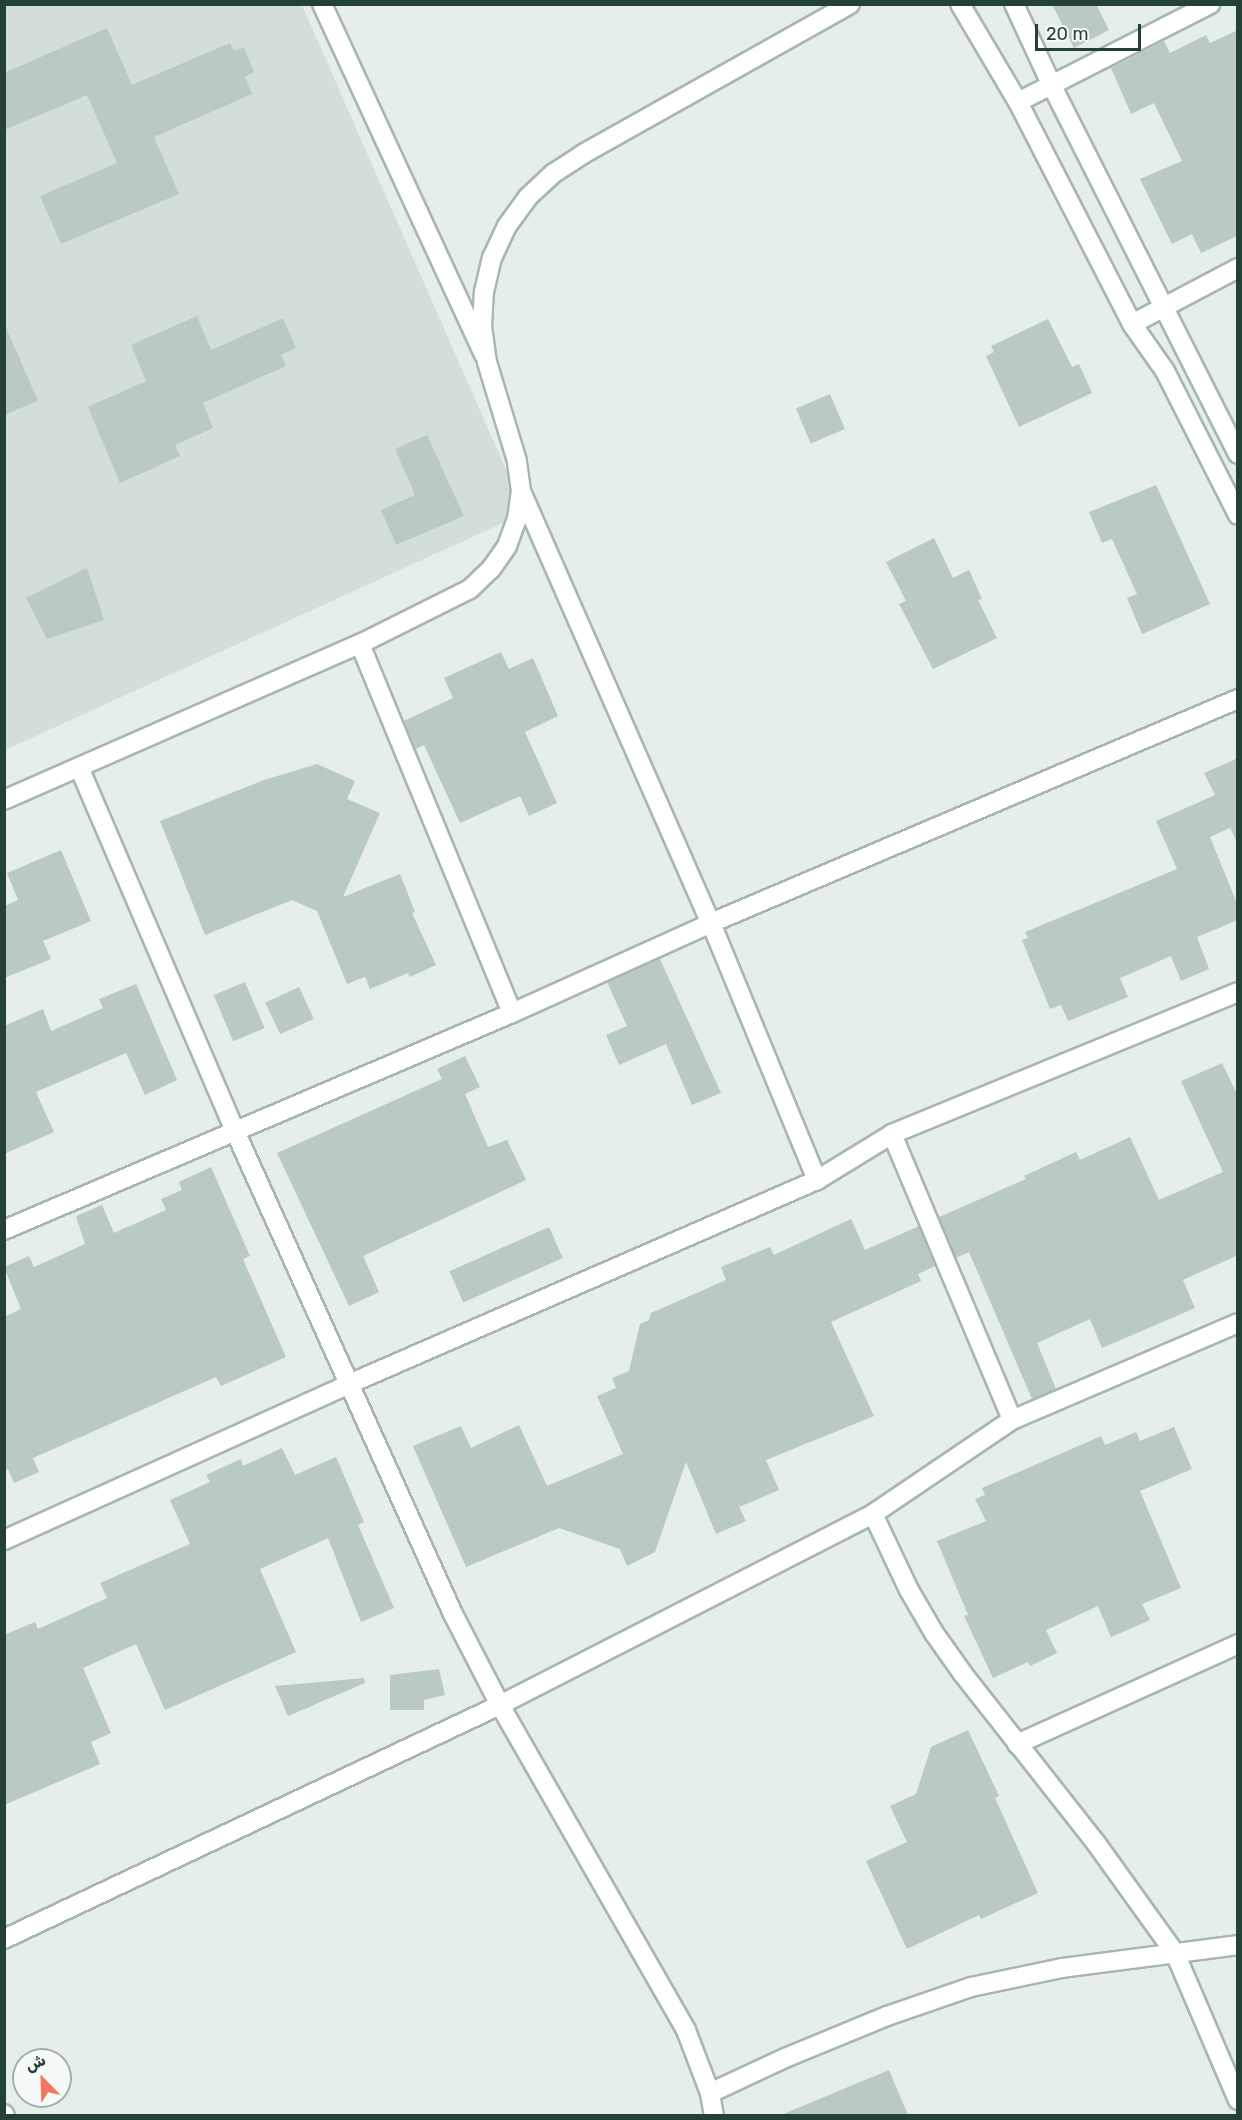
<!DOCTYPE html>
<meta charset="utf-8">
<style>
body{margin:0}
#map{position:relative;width:1242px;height:2120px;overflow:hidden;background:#e5eee9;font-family:Rubik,Cairo,sans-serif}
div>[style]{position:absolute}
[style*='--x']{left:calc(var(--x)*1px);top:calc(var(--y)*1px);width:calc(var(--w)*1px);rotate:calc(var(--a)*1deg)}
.built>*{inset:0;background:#d3ded8}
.building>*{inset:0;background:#bac9c2;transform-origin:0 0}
.roads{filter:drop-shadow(2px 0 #a7b7b0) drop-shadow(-2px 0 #a7b7b0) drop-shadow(0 2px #a7b7b0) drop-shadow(0 -2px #a7b7b0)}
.minor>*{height:18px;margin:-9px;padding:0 9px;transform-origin:9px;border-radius:9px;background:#fff}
.tertiary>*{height:18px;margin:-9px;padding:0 9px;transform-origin:9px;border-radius:9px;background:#fff}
span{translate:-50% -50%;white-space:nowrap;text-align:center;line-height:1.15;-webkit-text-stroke:4.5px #f5faf8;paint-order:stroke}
.frame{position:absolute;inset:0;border:6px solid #234137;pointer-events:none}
.north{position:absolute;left:12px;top:2048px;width:60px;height:60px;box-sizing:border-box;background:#f5faf8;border:2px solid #a1b0ab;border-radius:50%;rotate:337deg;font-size:16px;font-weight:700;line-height:24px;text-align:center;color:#234137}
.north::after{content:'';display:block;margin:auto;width:21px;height:27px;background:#f4775d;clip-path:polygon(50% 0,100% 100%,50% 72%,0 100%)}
.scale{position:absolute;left:1035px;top:24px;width:106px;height:27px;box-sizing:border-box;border:3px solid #234137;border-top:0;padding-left:8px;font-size:18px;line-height:21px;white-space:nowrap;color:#234137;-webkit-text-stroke:4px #f5faf8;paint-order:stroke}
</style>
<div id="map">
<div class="built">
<div style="clip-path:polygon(4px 5px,302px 5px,525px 513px,5px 750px)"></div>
</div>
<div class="building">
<div style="clip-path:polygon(1052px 4px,1096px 4px,1109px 30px,1074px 48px)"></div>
<div style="clip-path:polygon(107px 28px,132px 85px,230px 43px,234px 51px,244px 47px,254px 72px,245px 77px,252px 94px,154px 137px,179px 194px,61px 244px,40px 196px,117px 163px,87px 95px,4px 130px,4px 73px)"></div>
<div style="clip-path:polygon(1238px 30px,1237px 236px,1201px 253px,1192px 234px,1172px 244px,1140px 179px,1182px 161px,1154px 103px,1131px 114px,1111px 68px,1164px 41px,1170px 53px,1206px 35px,1210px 43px)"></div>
<div style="clip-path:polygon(197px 316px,211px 350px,283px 318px,296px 348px,281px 355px,286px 366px,203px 403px,213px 428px,175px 445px,180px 456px,120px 483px,88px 407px,146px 381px,131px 345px)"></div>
<div style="clip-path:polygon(1048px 319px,1072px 367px,1079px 364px,1092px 393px,1019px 427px,986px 356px,994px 352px,991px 346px)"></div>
<div style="clip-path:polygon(4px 323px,38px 401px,4px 415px)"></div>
<div style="left:830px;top:394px;width:38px;height:37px;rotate:67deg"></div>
<div style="clip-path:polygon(427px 435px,464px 516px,396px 545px,381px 510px,415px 495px,395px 449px)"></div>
<div style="clip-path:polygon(1156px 485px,1210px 604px,1142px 634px,1127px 598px,1137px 594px,1112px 539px,1102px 543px,1089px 512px)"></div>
<div style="clip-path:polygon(934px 538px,953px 578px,969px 570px,982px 599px,978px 600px,997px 638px,933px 669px,899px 604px,906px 601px,886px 562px)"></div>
<div style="clip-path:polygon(87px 568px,104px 620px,47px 639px,26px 598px)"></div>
<div style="clip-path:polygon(501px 652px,509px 669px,533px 658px,558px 716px,525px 732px,557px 803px,529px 816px,520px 796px,460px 823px,424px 745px,416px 749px,404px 721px,453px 698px,444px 678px)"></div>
<div style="clip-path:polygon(1238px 758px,1238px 844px,1230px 828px,1210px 837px,1238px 906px,1238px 920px,1197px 937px,1209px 969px,1181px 981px,1171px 956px,1120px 978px,1128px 997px,1068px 1021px,1061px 1005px,1050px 1009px,1022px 940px,1028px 938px,1025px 932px,1177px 869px,1156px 821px,1215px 795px,1204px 773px)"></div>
<div style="clip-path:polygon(317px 764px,355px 781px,347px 799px,380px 813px,343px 897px,400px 874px,415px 912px,412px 913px,436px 965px,410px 977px,408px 973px,370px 989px,365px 977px,347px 984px,317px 911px,292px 900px,205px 935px,160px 821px,264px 780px)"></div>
<div style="clip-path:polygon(61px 850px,91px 921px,43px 941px,51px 959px,4px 978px,4px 906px,18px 900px,7px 873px)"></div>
<div style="clip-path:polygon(660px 959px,721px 1093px,692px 1105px,666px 1044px,619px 1065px,606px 1035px,627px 1026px,607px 982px)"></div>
<div style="left:245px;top:982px;width:50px;height:34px;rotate:67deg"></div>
<div style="clip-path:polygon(136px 984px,177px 1080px,145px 1095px,126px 1053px,36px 1092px,54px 1132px,4px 1154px,4px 1026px,43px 1009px,51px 1031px,103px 1008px,99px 999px)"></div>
<div style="left:299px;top:987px;width:35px;height:37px;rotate:65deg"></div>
<div style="clip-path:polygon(465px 1056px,480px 1087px,465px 1094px,488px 1147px,507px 1140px,526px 1180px,363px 1256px,379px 1292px,349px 1306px,277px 1153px,442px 1079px,437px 1069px)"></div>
<div style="clip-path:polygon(1222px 1063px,1238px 1096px,1238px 1255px,1183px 1280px,1195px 1308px,1102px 1348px,1090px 1319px,1037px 1343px,1056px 1389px,1032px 1399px,969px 1252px,956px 1258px,939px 1217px,1026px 1179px,1024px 1176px,1076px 1152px,1080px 1160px,1130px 1137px,1159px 1200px,1223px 1172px,1181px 1081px)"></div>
<div style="clip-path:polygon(211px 1167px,250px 1256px,243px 1259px,286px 1357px,221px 1386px,216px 1377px,33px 1458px,39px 1472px,14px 1483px,8px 1469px,4px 1470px,4px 1317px,21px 1309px,4px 1267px,29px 1256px,34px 1267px,85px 1244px,76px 1216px,102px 1205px,114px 1233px,166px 1210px,161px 1199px,182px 1190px,179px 1182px)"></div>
<div style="clip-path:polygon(851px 1219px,865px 1250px,919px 1226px,935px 1266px,918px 1274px,921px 1281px,831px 1322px,874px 1416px,766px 1460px,779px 1490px,739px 1507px,746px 1521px,716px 1534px,686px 1462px,655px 1552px,627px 1566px,620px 1549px,559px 1528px,466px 1567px,413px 1446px,461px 1426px,471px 1448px,519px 1425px,547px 1486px,623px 1454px,597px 1396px,616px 1388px,612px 1378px,629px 1371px,640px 1324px,649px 1320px,651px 1313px,726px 1280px,721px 1267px,770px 1247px,774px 1255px)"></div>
<div style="left:549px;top:1227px;width:34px;height:109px;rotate:66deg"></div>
<div style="clip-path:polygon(1174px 1427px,1192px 1469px,1140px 1491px,1181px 1588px,1142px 1604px,1150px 1620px,1111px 1637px,1098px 1606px,1046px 1630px,1057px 1653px,1030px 1666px,1028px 1662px,993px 1678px,964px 1616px,968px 1615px,937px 1541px,986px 1521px,975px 1499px,985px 1495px,982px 1488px,1101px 1436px,1105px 1445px,1136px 1432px,1140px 1441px)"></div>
<div style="clip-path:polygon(282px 1448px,295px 1475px,336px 1457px,364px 1522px,358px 1525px,394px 1608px,361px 1622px,328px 1538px,260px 1569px,296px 1652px,165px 1710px,136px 1644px,83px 1668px,111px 1733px,91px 1742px,100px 1764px,4px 1805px,4px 1635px,35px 1622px,38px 1629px,107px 1598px,100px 1583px,190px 1544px,170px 1500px,210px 1482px,206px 1475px,241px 1459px,243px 1466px)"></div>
<div style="clip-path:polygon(439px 1669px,445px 1695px,424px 1700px,424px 1710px,390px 1710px,390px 1675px)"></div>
<div style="clip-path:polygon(364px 1678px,365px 1683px,288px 1716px,275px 1686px)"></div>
<div style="clip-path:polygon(968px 1730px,999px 1796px,995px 1798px,1038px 1893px,981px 1919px,979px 1915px,907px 1949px,866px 1861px,907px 1842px,890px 1806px,916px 1794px,931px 1747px)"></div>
<div style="clip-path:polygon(889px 2070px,908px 2115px,781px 2115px)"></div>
</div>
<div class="roads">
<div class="minor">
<div style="--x:322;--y:4;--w:386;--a:65.2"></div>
<div style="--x:960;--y:4;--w:114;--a:59.4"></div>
<div style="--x:1018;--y:102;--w:250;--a:62.8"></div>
<div style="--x:1132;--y:324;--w:57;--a:54.9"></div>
<div style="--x:1165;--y:371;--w:161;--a:63.1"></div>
<div style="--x:1014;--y:4;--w:90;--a:65.1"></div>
<div style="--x:1052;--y:86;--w:412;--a:63.2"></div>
<div style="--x:1018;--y:102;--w:216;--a:-27"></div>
<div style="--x:1132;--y:324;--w:120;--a:-27.8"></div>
<div style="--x:521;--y:491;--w:472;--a:66.3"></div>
<div style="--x:711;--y:923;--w:278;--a:67.6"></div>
<div style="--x:360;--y:644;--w:399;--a:67.6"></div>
<div style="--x:892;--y:1134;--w:310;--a:67.2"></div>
<div style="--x:4;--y:1230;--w:552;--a:-23.13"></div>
<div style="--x:512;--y:1013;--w:218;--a:-24.3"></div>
<div style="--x:711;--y:923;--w:573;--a:-23.03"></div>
<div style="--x:873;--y:1514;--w:84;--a:64.7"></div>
<div style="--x:909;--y:1590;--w:50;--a:59.8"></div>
<div style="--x:934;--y:1633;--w:50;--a:54.7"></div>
<div style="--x:963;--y:1674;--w:215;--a:51.8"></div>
<div style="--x:1096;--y:1843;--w:135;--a:54.3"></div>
<div style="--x:1175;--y:1953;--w:160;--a:66.8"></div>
<div style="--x:4;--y:1540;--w:379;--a:-24.3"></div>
<div style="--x:349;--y:1384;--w:511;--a:-23.55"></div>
<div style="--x:817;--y:1180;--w:88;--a:-31.5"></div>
<div style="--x:892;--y:1134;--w:374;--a:-22.3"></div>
<div style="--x:1017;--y:1744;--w:243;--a:-24.3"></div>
<div style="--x:4;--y:1939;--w:548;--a:-25.26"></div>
<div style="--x:500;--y:1705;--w:102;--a:-117.3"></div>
<div style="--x:453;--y:1614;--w:530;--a:-114.29"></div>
<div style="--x:235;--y:1131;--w:396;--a:-113.2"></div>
<div style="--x:710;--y:2093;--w:67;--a:-110.9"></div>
<div style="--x:686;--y:2030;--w:374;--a:-119.8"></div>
<div style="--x:500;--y:1705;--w:419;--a:-27.1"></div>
<div style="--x:873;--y:1514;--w:168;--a:-34.1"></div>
<div style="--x:1012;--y:1420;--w:246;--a:-23.2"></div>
<div style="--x:4;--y:2114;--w:2;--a:63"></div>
<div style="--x:714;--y:2116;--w:23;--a:-100"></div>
<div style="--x:710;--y:2093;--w:83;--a:-25"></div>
<div style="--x:785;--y:2058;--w:110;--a:-22.4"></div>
<div style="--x:887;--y:2016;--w:89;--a:-19"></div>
<div style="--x:971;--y:1987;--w:93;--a:-11.8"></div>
<div style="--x:1062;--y:1968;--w:177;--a:-7.4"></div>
</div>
<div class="tertiary">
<div style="--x:4;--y:800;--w:389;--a:-23.7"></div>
<div style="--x:360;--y:644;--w:123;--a:-26.6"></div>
<div style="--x:470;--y:589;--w:29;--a:-44"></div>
<div style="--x:491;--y:569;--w:28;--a:-55"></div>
<div style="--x:507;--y:546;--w:29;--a:-70"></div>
<div style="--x:517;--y:519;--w:28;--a:-82"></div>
<div style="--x:521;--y:491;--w:30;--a:-98"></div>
<div style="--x:517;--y:461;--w:103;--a:-106.9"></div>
<div style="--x:487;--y:362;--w:35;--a:-98"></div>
<div style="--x:482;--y:327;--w:35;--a:-87"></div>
<div style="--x:484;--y:292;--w:35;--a:-77"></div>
<div style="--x:492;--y:258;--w:35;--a:-65"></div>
<div style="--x:507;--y:226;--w:36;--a:-54"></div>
<div style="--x:528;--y:197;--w:35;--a:-43"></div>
<div style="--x:554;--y:173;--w:35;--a:-33"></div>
<div style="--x:583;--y:154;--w:306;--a:-29.3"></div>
</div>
</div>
<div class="frame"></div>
<div class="north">ش</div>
<div class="scale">20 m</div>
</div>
